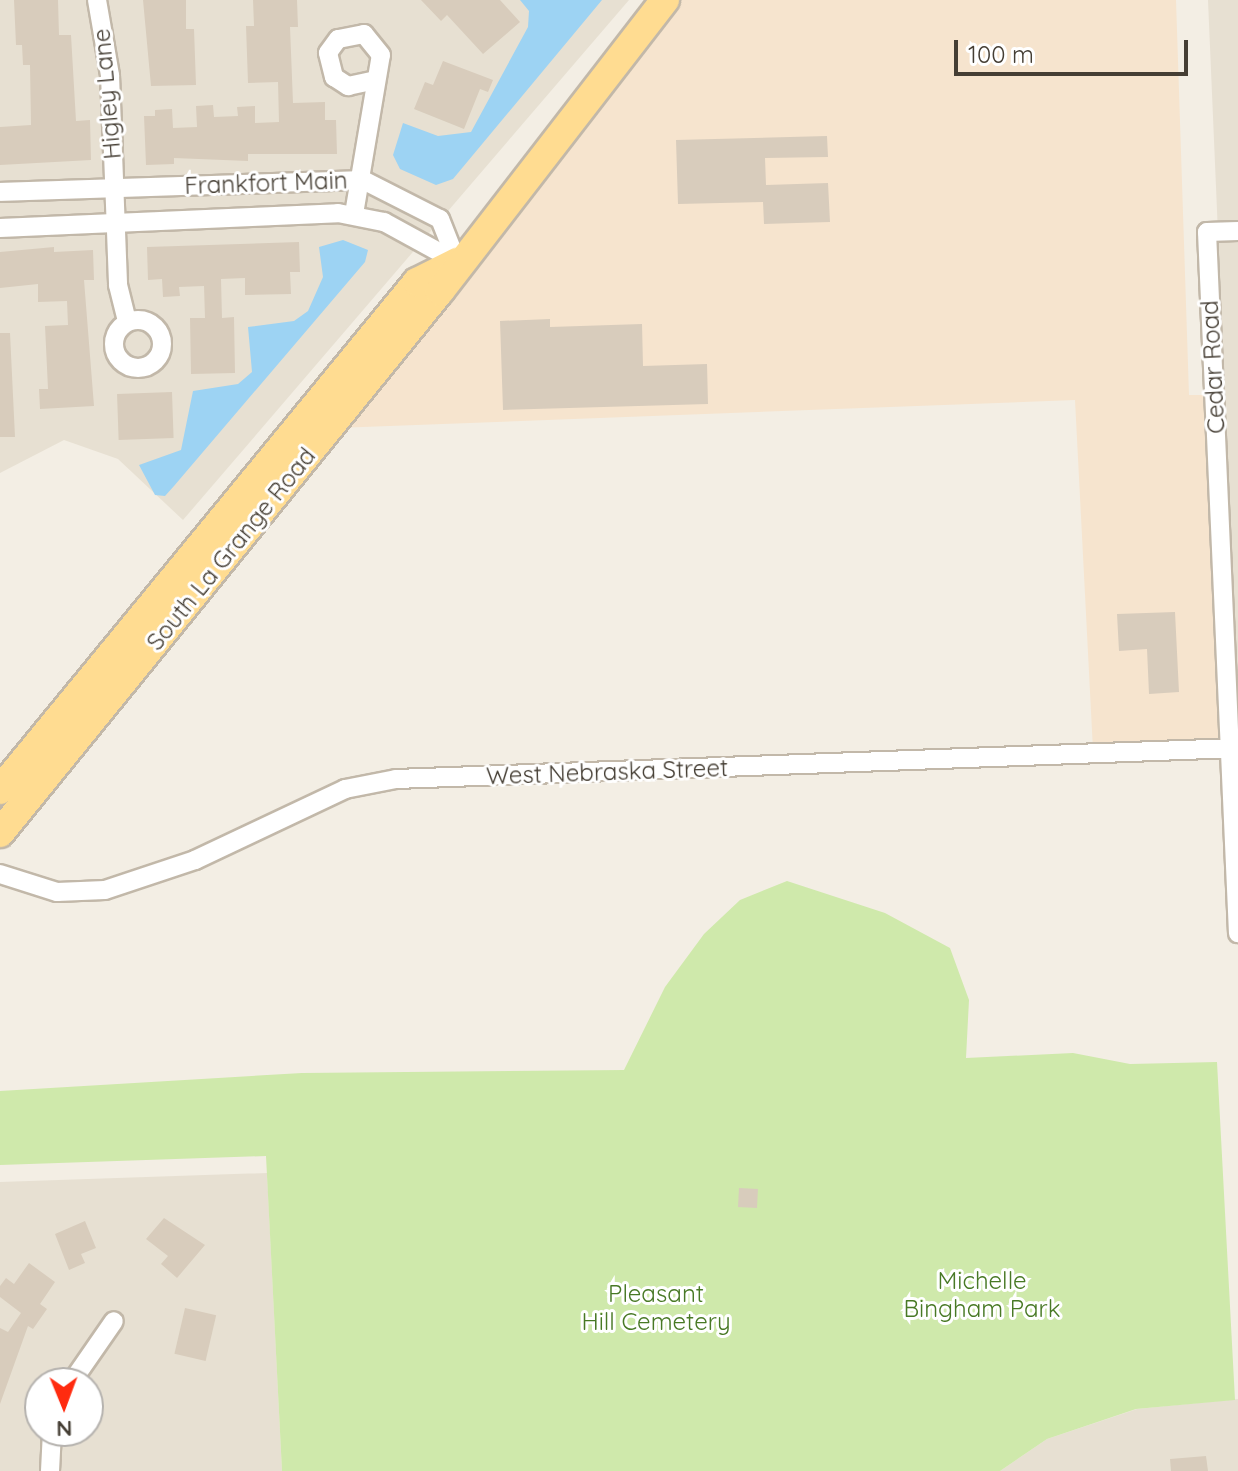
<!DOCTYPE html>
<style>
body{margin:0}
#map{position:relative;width:1238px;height:1471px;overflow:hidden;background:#f3eee4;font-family:Quicksand,sans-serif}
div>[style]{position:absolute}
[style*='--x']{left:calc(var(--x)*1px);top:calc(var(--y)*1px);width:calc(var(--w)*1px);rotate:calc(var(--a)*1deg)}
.residential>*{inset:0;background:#e7e0d2}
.commercial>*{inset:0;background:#f6e4ce}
.green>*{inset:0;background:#cfe9ab}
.water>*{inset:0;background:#9dd3f3}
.building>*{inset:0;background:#d8ccbc;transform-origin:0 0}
.roads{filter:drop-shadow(2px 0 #c2b8a9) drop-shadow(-2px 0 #c2b8a9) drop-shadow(0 2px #c2b8a9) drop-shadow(0 -2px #c2b8a9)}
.street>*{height:18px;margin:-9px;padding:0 9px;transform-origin:9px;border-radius:9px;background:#fff}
.street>.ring{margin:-9px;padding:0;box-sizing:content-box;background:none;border:18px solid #fff;border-radius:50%}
.primary>*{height:28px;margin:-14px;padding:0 14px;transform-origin:14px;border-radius:14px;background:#ffdc91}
span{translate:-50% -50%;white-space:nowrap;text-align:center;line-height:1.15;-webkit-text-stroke:6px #fff;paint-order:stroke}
.street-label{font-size:24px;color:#453e34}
.park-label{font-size:24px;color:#487925}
.north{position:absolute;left:24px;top:1367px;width:80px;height:80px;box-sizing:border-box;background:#fff;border:2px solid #b5b2ae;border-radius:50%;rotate:179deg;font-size:22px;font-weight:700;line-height:32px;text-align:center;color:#453e34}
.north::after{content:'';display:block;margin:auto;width:28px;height:36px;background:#ff2b0f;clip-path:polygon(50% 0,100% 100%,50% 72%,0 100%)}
.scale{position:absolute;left:954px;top:40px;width:234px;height:36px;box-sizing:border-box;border:4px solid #453e34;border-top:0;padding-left:10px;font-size:24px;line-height:28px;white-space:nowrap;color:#453e34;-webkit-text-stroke:6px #fff;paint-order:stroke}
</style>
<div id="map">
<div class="residential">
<div style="clip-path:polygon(0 0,629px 0,183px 520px,118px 459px,64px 440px,0 473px)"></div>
<div style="clip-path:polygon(1208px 0,1238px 0,1238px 700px)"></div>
<div style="clip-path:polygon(evenodd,267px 1173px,282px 1471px,0 1471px,0 1182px,267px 1173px,40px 1383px,88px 1383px,88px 1431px,40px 1431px,40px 1383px)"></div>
<div style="clip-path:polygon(1238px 1399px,1238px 1471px,1000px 1471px,1047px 1439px,1137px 1409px)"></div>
</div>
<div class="commercial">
<div style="clip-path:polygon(671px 0,1176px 0,1189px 395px,1212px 395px,1226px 745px,1093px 750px,1075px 400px,336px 428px)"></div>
</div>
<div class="green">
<div style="clip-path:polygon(787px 881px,885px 913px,950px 948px,969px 1000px,966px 1058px,1073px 1053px,1130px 1064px,1217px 1062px,1235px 1400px,1136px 1409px,1047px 1439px,1000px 1471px,282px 1471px,266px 1156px,0 1165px,0 1091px,302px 1073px,624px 1070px,665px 987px,704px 934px,740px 900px)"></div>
</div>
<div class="water">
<div style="clip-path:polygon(520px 0,602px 0,453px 179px,436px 185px,400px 169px,393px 155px,403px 123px,438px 136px,471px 132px,528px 27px,529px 11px)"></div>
<div style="clip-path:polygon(343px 240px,368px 250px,365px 262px,174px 486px,165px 496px,155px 495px,139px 465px,181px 450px,193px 391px,238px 384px,252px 372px,248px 327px,294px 321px,308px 311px,323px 277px,319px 247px)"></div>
</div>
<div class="building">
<div style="clip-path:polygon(14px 0,58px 0,59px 35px,71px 35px,76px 121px,90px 120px,91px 160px,0 165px,0 127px,31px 125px,30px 65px,23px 65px,22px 45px,16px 45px)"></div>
<div style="clip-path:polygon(143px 0,186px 0,186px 29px,194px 29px,196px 85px,151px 86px)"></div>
<div style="clip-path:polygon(253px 0,297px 0,298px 27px,290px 27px,293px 103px,325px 102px,325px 120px,336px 120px,337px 154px,248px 154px,248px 161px,174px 158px,174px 164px,146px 165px,144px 116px,155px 116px,155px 110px,172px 109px,173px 128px,197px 127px,196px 106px,213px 105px,214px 117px,238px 116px,237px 107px,255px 106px,255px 123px,279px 122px,278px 82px,248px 83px,246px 26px,254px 26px)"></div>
<div style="clip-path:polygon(421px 0,500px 0,520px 22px,483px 54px,447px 15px,441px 21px)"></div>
<div style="clip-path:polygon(443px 61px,493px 80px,488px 92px,480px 89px,464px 129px,414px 109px,425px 82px,433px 85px)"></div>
<div style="clip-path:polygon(827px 136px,828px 157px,765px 158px,766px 185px,828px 183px,830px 222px,764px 224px,763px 202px,678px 204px,676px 140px)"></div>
<div style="clip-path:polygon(299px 242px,300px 272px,290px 272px,291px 294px,245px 295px,245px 278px,221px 279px,222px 318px,234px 317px,235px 373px,191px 374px,190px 318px,205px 318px,204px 286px,179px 287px,180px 296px,163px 297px,162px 279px,148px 280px,147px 247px)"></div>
<div style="clip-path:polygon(54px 247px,54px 252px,93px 250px,94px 280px,84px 280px,94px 406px,40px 409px,39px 389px,48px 389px,45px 326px,68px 325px,67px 301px,38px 302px,38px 284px,0 288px,0 252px)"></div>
<div style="clip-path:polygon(550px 319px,550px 327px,642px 324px,643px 366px,707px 364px,708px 404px,503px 410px,500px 321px)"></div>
<div style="clip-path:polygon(0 333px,10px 333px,15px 437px,0 437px)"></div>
<div style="left:172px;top:392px;width:46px;height:55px;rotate:88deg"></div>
<div style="clip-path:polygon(1175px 612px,1179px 692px,1149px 694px,1147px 649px,1119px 651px,1117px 614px)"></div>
<div style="left:739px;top:1188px;width:19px;height:19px;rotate:3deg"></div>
<div style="clip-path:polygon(164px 1218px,205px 1245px,177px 1278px,161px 1264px,168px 1256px,146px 1239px)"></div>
<div style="clip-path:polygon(85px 1221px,96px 1248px,81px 1254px,85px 1263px,69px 1270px,55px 1234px)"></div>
<div style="clip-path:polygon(29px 1263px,55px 1282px,40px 1304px,47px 1309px,33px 1329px,28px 1326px,0 1404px,0 1328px,8px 1332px,21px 1313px,0 1297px,0 1286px,6px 1278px,14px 1284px)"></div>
<div style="left:185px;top:1308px;width:32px;height:47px;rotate:13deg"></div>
<div style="clip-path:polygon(1206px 1456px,1208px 1471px,1171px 1471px,1170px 1459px)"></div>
</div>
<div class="roads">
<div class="street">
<div style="--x:97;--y:0;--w:76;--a:80.2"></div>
<div style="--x:110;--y:75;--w:210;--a:87.8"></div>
<div style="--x:118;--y:285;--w:38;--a:76"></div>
<div style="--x:0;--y:192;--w:363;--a:-1.9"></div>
<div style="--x:363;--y:180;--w:86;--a:26.9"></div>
<div style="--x:440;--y:219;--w:46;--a:68.4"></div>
<div style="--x:354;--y:214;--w:161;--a:-80.4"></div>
<div style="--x:381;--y:55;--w:27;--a:-129"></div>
<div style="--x:364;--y:34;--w:26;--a:169"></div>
<div style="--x:338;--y:39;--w:17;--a:126"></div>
<div style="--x:328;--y:53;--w:25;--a:76"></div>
<div style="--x:334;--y:77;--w:17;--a:33"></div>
<div style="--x:348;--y:86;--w:25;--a:-12"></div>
<div style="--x:0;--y:228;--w:338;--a:-2.5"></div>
<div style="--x:338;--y:213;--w:47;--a:11.1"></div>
<div style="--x:384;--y:222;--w:83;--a:28.7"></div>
<div style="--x:1238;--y:231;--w:31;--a:178"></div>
<div style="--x:1207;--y:232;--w:702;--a:87.47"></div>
<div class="ring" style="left:114px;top:320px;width:30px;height:30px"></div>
<div style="--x:0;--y:874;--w:60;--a:17.5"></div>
<div style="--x:57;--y:892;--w:48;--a:-2.4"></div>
<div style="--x:105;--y:890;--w:95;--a:-18.4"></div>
<div style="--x:195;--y:860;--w:166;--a:-25.3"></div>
<div style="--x:345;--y:789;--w:52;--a:-11.1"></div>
<div style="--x:396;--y:779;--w:843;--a:-2.11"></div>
<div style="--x:71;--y:1383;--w:75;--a:-55.3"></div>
<div style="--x:50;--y:1471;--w:40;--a:-87.1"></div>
</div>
<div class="primary">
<div style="--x:0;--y:790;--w:657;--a:-50.62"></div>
<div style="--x:417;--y:282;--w:45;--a:-26.6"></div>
<div style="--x:0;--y:833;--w:698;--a:-50.93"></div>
<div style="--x:440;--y:291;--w:368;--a:-52.3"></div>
</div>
</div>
<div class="street-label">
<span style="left:107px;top:94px;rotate:-95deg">Higley Lane</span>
<span style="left:266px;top:183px;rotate:-2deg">Frankfort Main</span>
<span style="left:1213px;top:367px;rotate:-93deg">Cedar Road</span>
<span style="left:231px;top:549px;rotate:-51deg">South La Grange Road</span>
<span style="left:607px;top:772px;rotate:-2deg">West Nebraska Street</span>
</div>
<div class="park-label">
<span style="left:982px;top:1295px">Michelle<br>Bingham Park</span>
<span style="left:656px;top:1308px">Pleasant<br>Hill Cemetery</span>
</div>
<div class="north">N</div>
<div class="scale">100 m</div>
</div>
